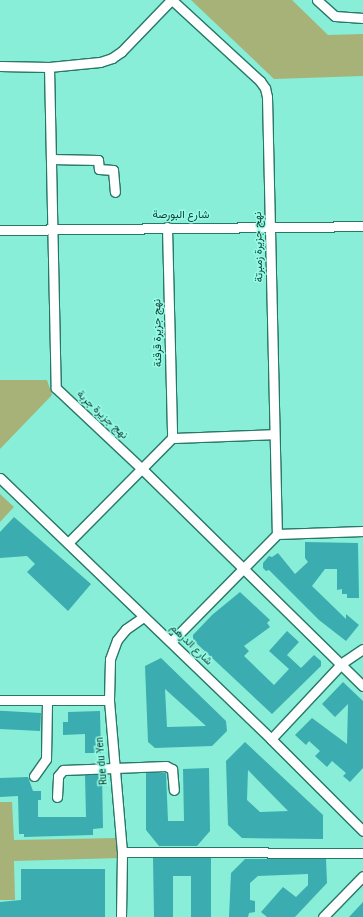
<!DOCTYPE html>
<meta charset="utf-8">
<style>
body{margin:0}
#map{position:relative;width:363px;height:917px;overflow:hidden;background:#89eed7;font-family:"Roboto Condensed",Vazirmatn,sans-serif}
div>[style]{position:absolute}
[style*='--x']{left:calc(var(--x)*1px);top:calc(var(--y)*1px);width:calc(var(--w)*1px);rotate:calc(var(--a)*1deg)}
.green>*{inset:0;background:#a6b277}
.building>*{inset:0;background:#3bacaf;transform-origin:0 0}
.roads{filter:drop-shadow(1px 0 #287868) drop-shadow(-1px 0 #287868) drop-shadow(0 1px #287868) drop-shadow(0 -1px #287868)}
.minor>*{height:9px;margin:-4.5px;padding:0 4.5px;transform-origin:4.5px;border-radius:4.5px;background:#fff}
span{translate:-50% -50%;white-space:nowrap;text-align:center;line-height:1.15;-webkit-text-stroke:3px #96fbe4;paint-order:stroke}
.street-label{font-size:11px;color:#113d35}
</style>
<div id="map">
<div class="green">
<div style="clip-path:polygon(191px 0,292px 0,328px 35px,363px 34px,363px 76px,274px 79px)"></div>
<div style="clip-path:polygon(0 380px,47px 380px,52px 395px,0 449px)"></div>
<div style="clip-path:polygon(0 494px,14px 507px,0 522px)"></div>
<div style="clip-path:polygon(0 802px,12px 802px,14px 840px,119px 838px,120px 858px,14px 861px,15px 900px,0 900px)"></div>
</div>
<div class="building">
<div style="clip-path:polygon(14px 517px,91px 584px,68px 611px,27px 572px,35px 564px,27px 556px,0 558px,0 532px)"></div>
<div style="clip-path:polygon(305px 542px,358px 543px,359px 598px,347px 598px,347px 594px,342px 594px,342px 589px,337px 590px,337px 569px,325px 569px,312px 586px,346px 619px,346px 614px,359px 625px,346px 641px,319px 620px,269px 570px,266px 571px,263px 568px,263px 563px,269px 556px,272px 557px,278px 553px,295px 574px,308px 562px,305px 558px)"></div>
<div style="clip-path:polygon(240px 592px,270px 620px,267px 623px,270px 627px,244px 646px,249px 651px,244px 656px,274px 685px,289px 669px,269px 651px,287px 631px,299px 642px,287px 655px,301px 668px,314px 655px,321px 661px,321px 666px,272px 714px,193px 640px,193px 635px,212px 615px)"></div>
<div style="clip-path:polygon(evenodd,161px 658px,226px 721px,227px 731px,212px 746px,155px 748px,148px 742px,145px 666px,161px 658px,165px 689px,206px 726px,167px 727px,165px 689px)"></div>
<div style="clip-path:polygon(343px 682px,363px 701px,363px 768px,350px 782px,343px 776px,346px 773px,332px 761px,327px 767px,315px 756px,320px 751px,309px 741px,306px 745px,295px 735px,312px 718px,347px 744px,348px 704px,335px 717px,322px 704px)"></div>
<div style="clip-path:polygon(100px 711px,101px 753px,85px 753px,85px 734px,63px 735px,63px 722px,68px 722px,68px 712px)"></div>
<div style="left:41px;top:713px;width:18px;height:41px;rotate:93deg"></div>
<div style="clip-path:polygon(evenodd,245px 742px,323px 815px,323px 839px,242px 838px,228px 825px,226px 761px,245px 742px,248px 770px,288px 811px,260px 812px,247px 800px,248px 770px)"></div>
<div style="clip-path:polygon(209px 768px,210px 831px,197px 846px,159px 846px,146px 830px,146px 773px,166px 773px,168px 821px,184px 821px,183px 769px)"></div>
<div style="clip-path:polygon(102px 774px,103px 828px,93px 829px,93px 835px,24px 837px,24px 834px,19px 834px,18px 796px,0 797px,0 778px,28px 777px,33px 791px,41px 791px,41px 800px,38px 800px,38px 817px,86px 817px,85px 775px)"></div>
<div style="clip-path:polygon(153px 858px,211px 858px,211px 917px,191px 917px,191px 876px,173px 876px,173px 917px,154px 917px)"></div>
<div style="clip-path:polygon(245px 859px,326px 859px,327px 883px,295px 917px,267px 917px,261px 912px,283px 887px,296px 897px,308px 885px,308px 874px,258px 876px,250px 883px,250px 900px,255px 901px,255px 912px,249px 913px,248px 917px,229px 917px,231px 873px)"></div>
<div style="clip-path:polygon(21px 869px,105px 869px,105px 917px,0 917px,0 902px,21px 900px)"></div>
<div style="clip-path:polygon(363px 902px,363px 917px,349px 917px)"></div>
</div>
<div class="roads">
<div class="minor">
<div style="--x:172;--y:0;--w:120;--a:42.6"></div>
<div style="--x:260;--y:81;--w:9;--a:54"></div>
<div style="--x:265;--y:88;--w:9;--a:77"></div>
<div style="--x:267;--y:97;--w:437;--a:88.7"></div>
<div style="--x:317;--y:0;--w:24;--a:42"></div>
<div style="--x:335;--y:16;--w:28;--a:4"></div>
<div style="--x:0;--y:66;--w:49;--a:1.2"></div>
<div style="--x:49;--y:67;--w:51;--a:-5.6"></div>
<div style="--x:100;--y:62;--w:13;--a:-18"></div>
<div style="--x:112;--y:58;--w:11;--a:-34"></div>
<div style="--x:121;--y:52;--w:72;--a:-46.1"></div>
<div style="--x:49;--y:67;--w:321;--a:88.8"></div>
<div style="--x:56;--y:388;--w:117;--a:43.3"></div>
<div style="--x:141;--y:468;--w:311;--a:44.5"></div>
<div style="--x:51;--y:159;--w:47;--a:1.2"></div>
<div style="--x:98;--y:160;--w:9;--a:84"></div>
<div style="--x:99;--y:169;--w:14;--a:4"></div>
<div style="--x:113;--y:170;--w:22;--a:85"></div>
<div style="--x:167;--y:227;--w:211;--a:88.6"></div>
<div style="--x:0;--y:230;--w:363;--a:-0.6"></div>
<div style="--x:0;--y:478;--w:376;--a:43.9"></div>
<div style="--x:271;--y:739;--w:130;--a:45"></div>
<div style="--x:277;--y:534;--w:86;--a:-2"></div>
<div style="--x:68;--y:543;--w:148;--a:-45.3"></div>
<div style="--x:172;--y:438;--w:102;--a:-2.2"></div>
<div style="--x:171;--y:642;--w:151;--a:-45.5"></div>
<div style="--x:0;--y:700;--w:109;--a:0"></div>
<div style="--x:271;--y:739;--w:104;--a:-46.9"></div>
<div style="--x:342;--y:663;--w:25;--a:-34"></div>
<div style="--x:34;--y:776;--w:21;--a:-55"></div>
<div style="--x:46;--y:759;--w:59;--a:-89"></div>
<div style="--x:57;--y:797;--w:21;--a:-87"></div>
<div style="--x:58;--y:776;--w:8;--a:-50"></div>
<div style="--x:63;--y:770;--w:103;--a:-2.2"></div>
<div style="--x:166;--y:766;--w:7;--a:27"></div>
<div style="--x:172;--y:769;--w:21;--a:85"></div>
<div style="--x:122;--y:852;--w:241;--a:0.2"></div>
<div style="--x:121;--y:917;--w:65;--a:-89.1"></div>
<div style="--x:122;--y:852;--w:153;--a:-94.9"></div>
<div style="--x:109;--y:700;--w:41;--a:-88.6"></div>
<div style="--x:110;--y:659;--w:20;--a:-70"></div>
<div style="--x:117;--y:640;--w:14;--a:-51"></div>
<div style="--x:126;--y:629;--w:21;--a:-35"></div>
<div style="--x:323;--y:917;--w:57;--a:-45.7"></div>
</div>
</div>
<div class="street-label">
<span style="left:181px;top:215px">شارع البورصة</span>
<span style="left:259px;top:247px;rotate:-91deg">نهج جزيرة زمبرتة</span>
<span style="left:158px;top:333px;rotate:-91deg">نهج جزيرة قرقنة</span>
<span style="left:102px;top:415px;rotate:43deg">نهج جزيرة جربة</span>
<span style="left:191px;top:645px;rotate:44deg">شارع الدرهم</span>
<span style="left:102px;top:761px;rotate:-95deg">Rue du Yen</span>
</div>
</div>
